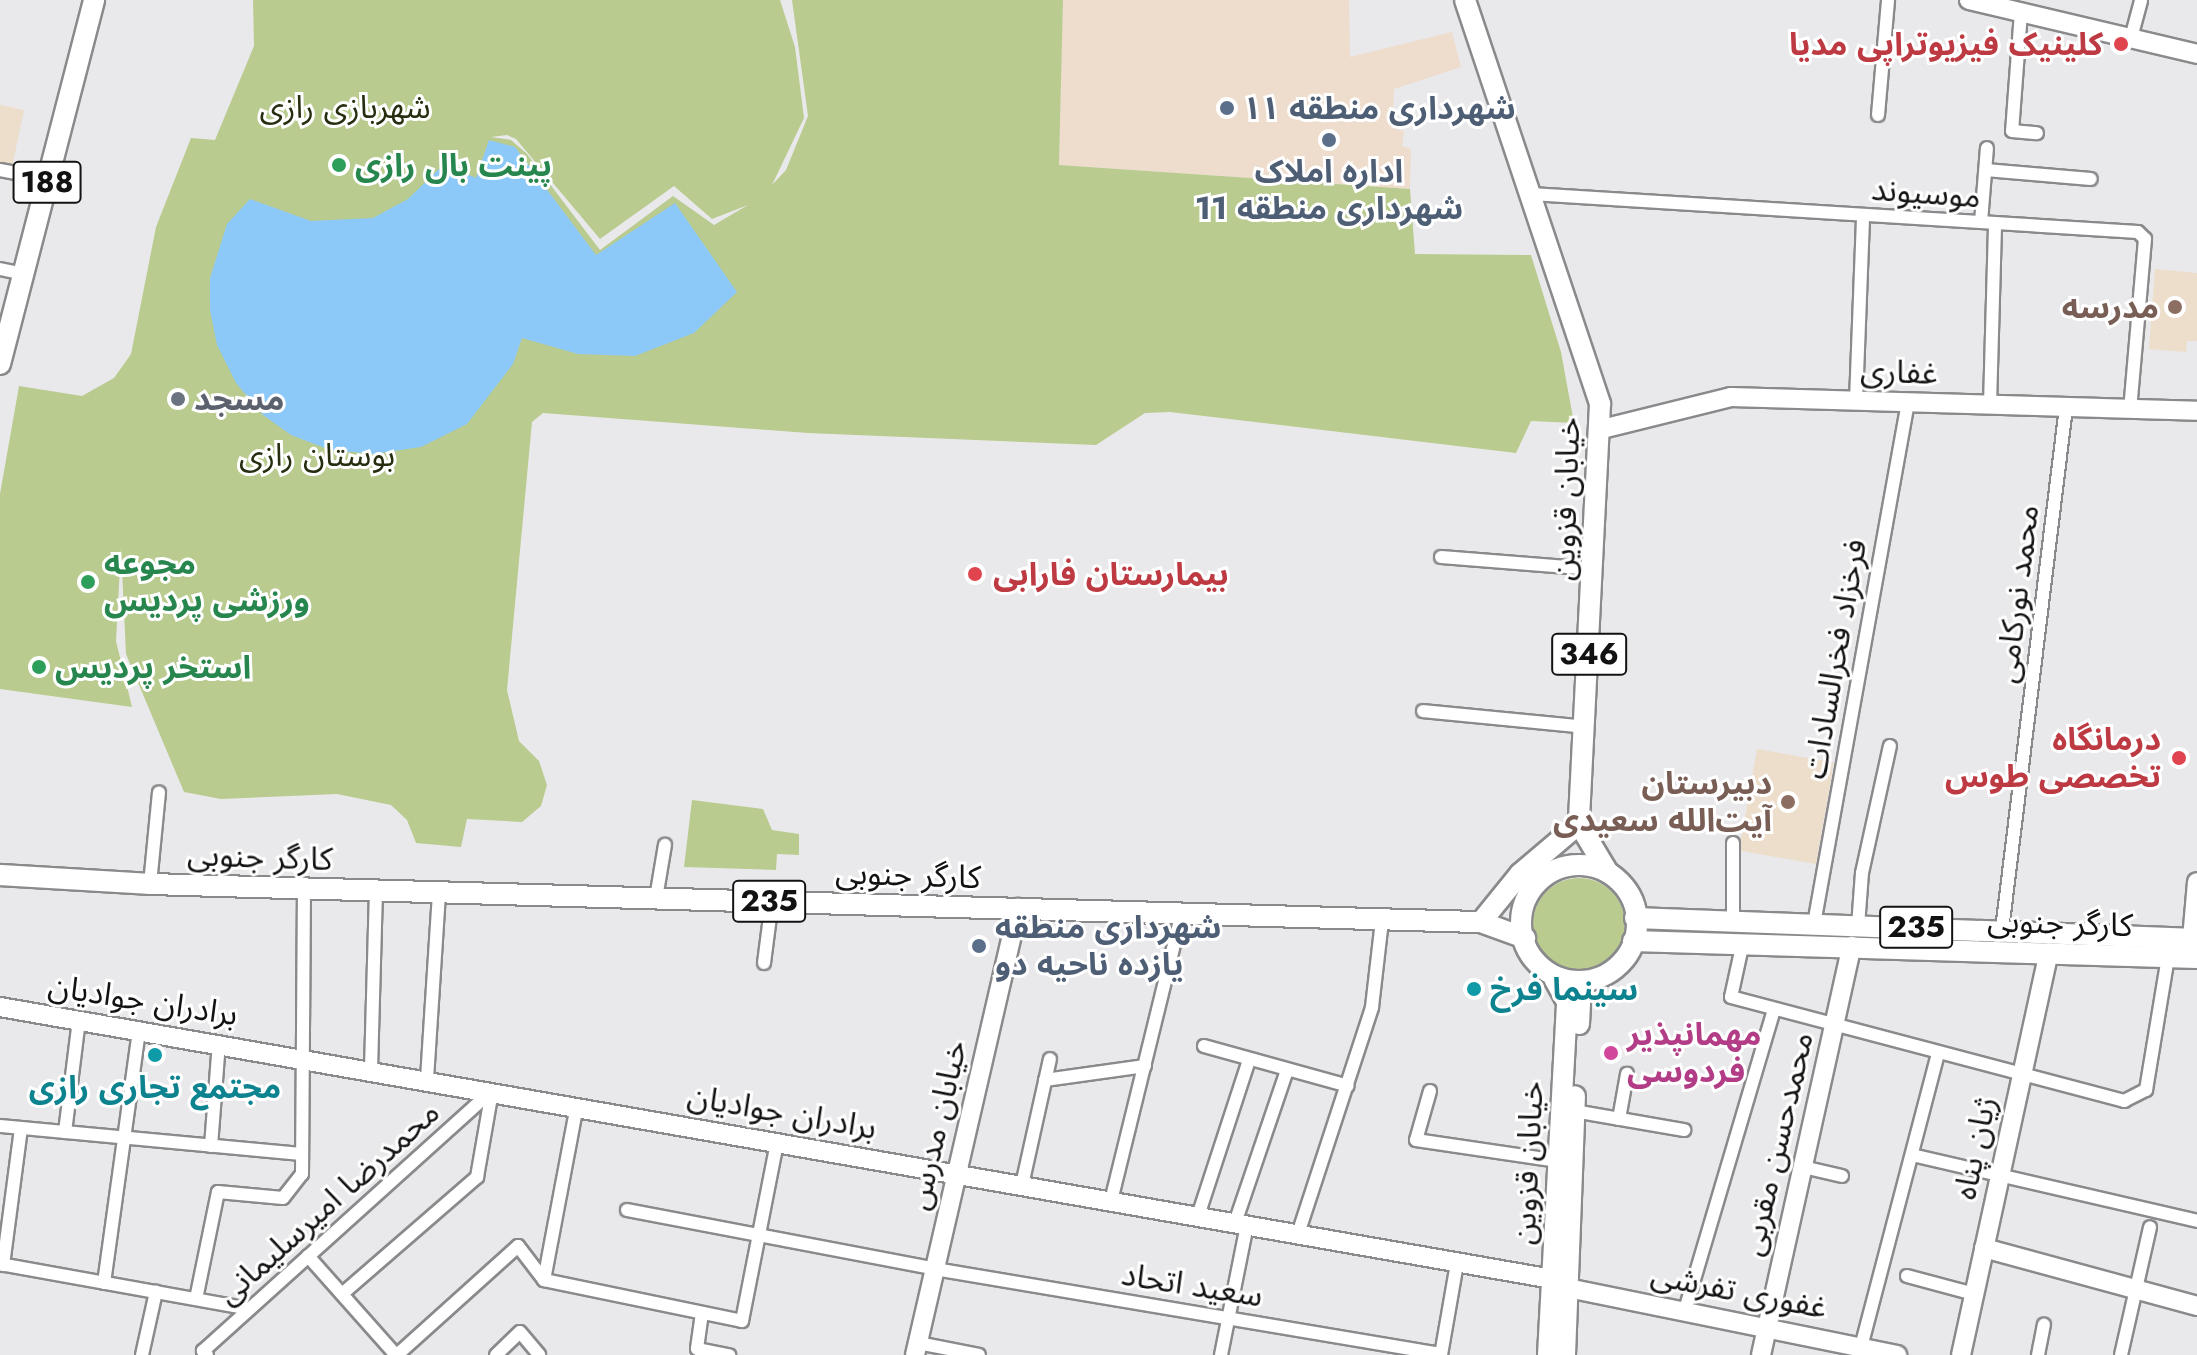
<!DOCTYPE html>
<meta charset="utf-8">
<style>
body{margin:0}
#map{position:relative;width:2197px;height:1355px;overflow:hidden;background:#e9e9eb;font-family:Jost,"Noto Sans Arabic",sans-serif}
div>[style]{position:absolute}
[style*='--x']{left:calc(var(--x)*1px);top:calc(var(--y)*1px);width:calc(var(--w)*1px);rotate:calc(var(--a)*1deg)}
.commercial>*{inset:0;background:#eedccc}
.education>*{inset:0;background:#edddcb;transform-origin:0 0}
.green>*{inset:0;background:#b9cb8e}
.round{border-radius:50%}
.water>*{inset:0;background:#8cc9f9}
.roads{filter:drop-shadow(2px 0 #8a8a8c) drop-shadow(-2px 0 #8a8a8c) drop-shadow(0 2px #8a8a8c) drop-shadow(0 -2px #8a8a8c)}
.street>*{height:12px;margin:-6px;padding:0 6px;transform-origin:6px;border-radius:6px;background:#fff}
.secondary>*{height:18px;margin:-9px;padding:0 9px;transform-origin:9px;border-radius:9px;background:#fff}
.primary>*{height:20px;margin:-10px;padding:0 10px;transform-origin:10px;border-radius:10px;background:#fff}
.primary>.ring{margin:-10px;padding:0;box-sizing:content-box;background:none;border:20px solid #fff;border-radius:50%}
.dots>*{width:22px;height:22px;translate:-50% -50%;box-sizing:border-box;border:4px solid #fff;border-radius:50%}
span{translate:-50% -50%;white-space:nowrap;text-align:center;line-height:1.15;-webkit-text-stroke:6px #fff;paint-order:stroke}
.shield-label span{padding:2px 6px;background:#fff;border:2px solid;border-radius:6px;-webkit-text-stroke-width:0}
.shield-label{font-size:30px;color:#121213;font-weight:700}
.health-label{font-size:32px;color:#be3a42;font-weight:700}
.right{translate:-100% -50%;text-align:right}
.left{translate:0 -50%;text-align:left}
.park-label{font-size:32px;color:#262e10}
.service-label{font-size:32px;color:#4e5e75;font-weight:700}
.leisure-label{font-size:32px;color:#27864d;font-weight:700}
.street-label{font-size:32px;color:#121213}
.education-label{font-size:32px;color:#785e54;font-weight:700}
.worship-label{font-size:32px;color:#5b616d;font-weight:700}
.culture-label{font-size:32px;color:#0d838f;font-weight:700}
.hotel-label{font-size:32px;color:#b23c85;font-weight:700}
</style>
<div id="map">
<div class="commercial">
<div style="clip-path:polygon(1063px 0,1349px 0,1350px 57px,1452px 32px,1461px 67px,1394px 89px,1392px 128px,1404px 131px,1402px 146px,1411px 149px,1410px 189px,1059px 165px)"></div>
</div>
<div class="education">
<div style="clip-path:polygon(0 105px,24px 110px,12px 167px,0 165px)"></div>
<div style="clip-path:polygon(2155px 269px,2197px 273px,2197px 341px,2187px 341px,2186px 352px,2149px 349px)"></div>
<div style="left:1757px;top:749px;width:78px;height:103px;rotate:10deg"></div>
</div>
<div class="green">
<div style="clip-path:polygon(evenodd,253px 0,780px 0,795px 47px,804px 118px,772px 185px,786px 170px,808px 116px,792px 0,1063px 0,1059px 165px,1410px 189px,1415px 254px,1531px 255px,1561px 352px,1574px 423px,1531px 421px,1516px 453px,1170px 412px,1145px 413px,1096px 445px,808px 433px,543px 413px,532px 422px,507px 690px,519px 741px,539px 761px,547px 785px,541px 806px,522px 822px,467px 819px,461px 847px,416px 843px,407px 820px,391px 805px,337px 794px,221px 799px,184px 792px,126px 654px,121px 548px,116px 641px,132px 707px,0 689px,0 494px,19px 386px,82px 396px,114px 378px,131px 354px,156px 227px,191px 138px,215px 140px,254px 46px,253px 0,507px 135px,516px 139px,600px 239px,674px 186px,712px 219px,748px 205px,714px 225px,673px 196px,600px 250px,527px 154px,511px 140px,491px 137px,507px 135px)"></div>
<div style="clip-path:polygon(692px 800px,763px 809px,772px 830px,799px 834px,799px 855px,777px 854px,776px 870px,684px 867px)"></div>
<div class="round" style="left:1533px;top:878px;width:92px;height:92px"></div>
</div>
<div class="water">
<div style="clip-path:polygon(489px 140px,515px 147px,596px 255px,675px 203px,737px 292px,694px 333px,635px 356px,578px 354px,522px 338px,513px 364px,467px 424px,421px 447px,374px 454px,330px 450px,291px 435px,263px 415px,236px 383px,217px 345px,210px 310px,210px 278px,227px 224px,250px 199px,311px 221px,373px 218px,408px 199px,439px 169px,455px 169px,476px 178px)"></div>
</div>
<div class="roads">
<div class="street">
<div style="--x:2021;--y:12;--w:119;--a:94.3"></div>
<div style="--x:2012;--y:131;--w:25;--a:5"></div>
<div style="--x:2131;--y:38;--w:39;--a:-75"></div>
<div style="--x:1878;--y:115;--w:115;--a:-85"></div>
<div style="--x:0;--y:170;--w:49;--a:10.6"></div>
<div style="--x:1986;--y:170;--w:105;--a:4.9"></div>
<div style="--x:1531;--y:194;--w:608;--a:3.58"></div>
<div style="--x:2138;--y:232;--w:10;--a:45"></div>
<div style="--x:2145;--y:239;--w:171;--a:95"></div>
<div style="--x:1981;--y:222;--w:74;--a:-85.4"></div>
<div style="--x:0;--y:269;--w:24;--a:12"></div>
<div style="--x:1856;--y:401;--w:186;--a:-87.8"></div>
<div style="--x:1990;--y:405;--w:182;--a:-88.4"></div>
<div style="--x:1441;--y:557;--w:152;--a:4.5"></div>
<div style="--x:1423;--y:711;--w:164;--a:5.6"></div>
<div style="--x:1733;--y:843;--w:78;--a:90"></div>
<div style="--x:150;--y:884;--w:92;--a:-84.4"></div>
<div style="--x:656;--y:898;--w:54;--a:-80.4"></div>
<div style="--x:1814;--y:924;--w:530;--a:-79.79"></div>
<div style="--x:1858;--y:926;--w:53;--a:-85.7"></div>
<div style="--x:1862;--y:873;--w:130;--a:-77.6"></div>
<div style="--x:2002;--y:930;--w:527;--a:-83.02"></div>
<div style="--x:1743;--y:942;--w:56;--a:102.3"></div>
<div style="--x:1731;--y:997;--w:407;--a:14.8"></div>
<div style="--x:2124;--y:1101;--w:25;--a:-27"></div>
<div style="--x:2146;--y:1090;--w:135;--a:-80.6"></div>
<div style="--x:764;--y:963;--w:63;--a:-82.6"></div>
<div style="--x:1204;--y:1046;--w:149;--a:15.5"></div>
<div style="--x:371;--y:1069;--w:179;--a:-88.4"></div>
<div style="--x:427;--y:1079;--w:187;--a:-86.3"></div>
<div style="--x:1045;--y:1080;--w:101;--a:-8"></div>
<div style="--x:1430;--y:1091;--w:51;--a:105.9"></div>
<div style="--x:1416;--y:1140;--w:144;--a:8.4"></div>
<div style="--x:1574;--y:1111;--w:112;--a:9.8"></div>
<div style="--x:1619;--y:1119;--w:46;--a:-79.9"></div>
<div style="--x:0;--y:1126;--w:302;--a:5.3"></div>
<div style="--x:65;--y:1132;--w:113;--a:-82.9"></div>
<div style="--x:211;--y:1146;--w:103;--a:-85.6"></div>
<div style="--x:1912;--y:1155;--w:293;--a:13"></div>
<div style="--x:1803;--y:1167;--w:40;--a:13"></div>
<div style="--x:1022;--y:1185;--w:129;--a:-77.5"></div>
<div style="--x:1111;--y:1201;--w:297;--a:-76.2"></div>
<div style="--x:627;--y:1210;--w:314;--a:10.8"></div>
<div style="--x:935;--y:1269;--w:513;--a:9.54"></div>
<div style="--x:1198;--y:1216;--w:164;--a:-71.9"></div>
<div style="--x:1235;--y:1223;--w:162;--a:-71.2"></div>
<div style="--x:1298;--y:1234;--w:239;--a:-71.9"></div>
<div style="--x:1372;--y:1007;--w:88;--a:-83.4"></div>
<div style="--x:308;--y:1256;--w:132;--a:48.4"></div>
<div style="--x:0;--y:1264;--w:253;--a:10.2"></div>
<div style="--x:3;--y:1265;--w:138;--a:-82.5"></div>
<div style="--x:1907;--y:1276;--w:69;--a:15"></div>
<div style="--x:544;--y:1280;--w:202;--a:11.7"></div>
<div style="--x:742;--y:1321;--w:182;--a:-78.9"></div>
<div style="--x:544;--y:1280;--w:177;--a:-79.3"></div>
<div style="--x:104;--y:1283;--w:255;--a:-82.1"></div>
<div style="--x:342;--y:1294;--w:179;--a:-40.9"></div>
<div style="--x:477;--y:1177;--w:87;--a:-80.1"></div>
<div style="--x:196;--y:1299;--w:109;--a:-78.4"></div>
<div style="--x:218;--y:1192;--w:65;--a:5.3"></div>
<div style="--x:283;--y:1198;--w:31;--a:-52"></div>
<div style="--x:302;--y:1174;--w:286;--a:-89.6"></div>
<div style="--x:1685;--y:1310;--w:314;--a:-73.5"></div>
<div style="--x:702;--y:1313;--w:36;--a:98"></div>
<div style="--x:697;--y:1349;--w:33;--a:11"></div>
<div style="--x:918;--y:1343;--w:62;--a:11.1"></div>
<div style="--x:1861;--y:1347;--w:303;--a:-75.3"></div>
<div style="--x:142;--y:1355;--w:65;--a:-77.5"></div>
<div style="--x:207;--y:1355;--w:6;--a:-135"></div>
<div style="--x:203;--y:1351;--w:387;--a:-42"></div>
<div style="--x:397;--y:1355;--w:163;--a:-42"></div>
<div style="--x:518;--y:1246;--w:43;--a:52.6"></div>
<div style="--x:496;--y:1355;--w:33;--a:-44"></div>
<div style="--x:520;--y:1332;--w:30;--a:50"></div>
<div style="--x:1221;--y:1355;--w:133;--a:-78.7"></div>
<div style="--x:1441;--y:1355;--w:93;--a:-80.1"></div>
<div style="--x:2038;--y:1355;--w:31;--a:-79"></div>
<div style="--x:2121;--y:1355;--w:131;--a:-77.2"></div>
</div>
<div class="secondary">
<div style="--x:1969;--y:0;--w:234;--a:13.3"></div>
<div style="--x:1602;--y:429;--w:133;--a:-13.9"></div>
<div style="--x:1731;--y:397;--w:466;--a:1.7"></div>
<div style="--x:2192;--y:939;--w:57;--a:-85"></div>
<div style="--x:0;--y:1007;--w:1576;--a:9.94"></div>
<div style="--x:1984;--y:1248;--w:221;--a:15.2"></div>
<div style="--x:1568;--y:1288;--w:336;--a:11.5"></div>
<div style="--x:915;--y:1355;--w:459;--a:-77"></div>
<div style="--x:1761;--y:1355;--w:419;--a:-77.5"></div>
<div style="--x:1961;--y:1355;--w:412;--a:-77.7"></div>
</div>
<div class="primary">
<div style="--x:1465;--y:0;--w:426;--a:71.5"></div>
<div style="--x:1600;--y:404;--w:421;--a:92.9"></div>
<div style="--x:1579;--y:824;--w:55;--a:59.2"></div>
<div style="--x:0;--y:364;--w:376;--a:-75.5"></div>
<div class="ring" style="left:1521px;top:865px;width:96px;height:96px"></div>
<div style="--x:0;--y:875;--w:150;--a:3.4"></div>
<div style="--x:150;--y:884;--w:1332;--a:1.64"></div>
<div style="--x:1481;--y:922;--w:47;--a:20"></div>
<div style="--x:1635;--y:918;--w:562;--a:2.14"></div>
<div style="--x:1481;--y:922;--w:62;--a:-50.9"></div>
<div style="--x:1520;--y:874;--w:77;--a:-40.3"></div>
<div style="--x:1633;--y:941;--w:564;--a:1.73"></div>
<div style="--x:1579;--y:1024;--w:40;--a:-87.1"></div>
<div style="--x:1548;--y:1355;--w:354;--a:-86.9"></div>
<div style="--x:1567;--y:1002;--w:26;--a:-119"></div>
<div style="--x:1565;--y:1355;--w:259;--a:-87.8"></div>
</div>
</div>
<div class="dots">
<div style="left:2121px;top:44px;background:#e0444e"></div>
<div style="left:1227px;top:108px;background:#5c6f8a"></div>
<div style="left:1329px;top:140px;background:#5c6f8a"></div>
<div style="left:339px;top:165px;background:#2e9e5b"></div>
<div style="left:2175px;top:307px;background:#8d6e63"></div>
<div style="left:178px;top:399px;background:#6b7280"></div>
<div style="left:975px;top:574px;background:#e0444e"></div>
<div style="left:88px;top:582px;background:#2e9e5b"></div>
<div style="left:39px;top:667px;background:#2e9e5b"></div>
<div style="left:2179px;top:758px;background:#e0444e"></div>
<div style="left:1788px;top:802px;background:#8d6e63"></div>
<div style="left:979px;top:946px;background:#5c6f8a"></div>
<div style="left:1474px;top:989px;background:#0f9aa8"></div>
<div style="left:1611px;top:1053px;background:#d1479c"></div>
<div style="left:155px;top:1055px;background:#0f9aa8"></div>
</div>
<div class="shield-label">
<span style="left:47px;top:182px">188</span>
<span style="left:1589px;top:654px">346</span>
<span style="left:769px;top:901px">235</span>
<span style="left:1916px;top:927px">235</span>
</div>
<div class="health-label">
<span class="right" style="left:2103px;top:44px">کلینیک فیزیوتراپی مدیا</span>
<span class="left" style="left:993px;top:574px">بیمارستان فارابی</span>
<span class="right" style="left:2161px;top:758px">درمانگاه<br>تخصصی طوس</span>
</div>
<div class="park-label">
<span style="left:345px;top:107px">شهربازی رازی</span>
<span style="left:317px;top:455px">بوستان رازی</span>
</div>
<div class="service-label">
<span class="left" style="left:1243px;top:108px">شهرداری منطقه ۱۱</span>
<span style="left:1329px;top:190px">اداره املاک<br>شهرداری منطقه 11</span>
<span class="left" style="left:995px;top:946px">شهرداری منطقه<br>یازده ناحیه دو</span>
</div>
<div class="leisure-label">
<span class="left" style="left:355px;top:165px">پینت بال رازی</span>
<span class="left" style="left:104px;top:582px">مجوعه<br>ورزشی پردیس</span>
<span class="left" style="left:55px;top:667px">استخر پردیس</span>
</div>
<div class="street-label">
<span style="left:1926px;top:193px;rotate:4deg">موسیوند</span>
<span style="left:1899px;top:372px;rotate:2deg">غفاری</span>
<span style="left:1566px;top:499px;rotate:-88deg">خیابان قزوین</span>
<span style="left:2017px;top:594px;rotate:-83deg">محمد نورکامی</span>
<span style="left:1835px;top:659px;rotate:-80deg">فرخزاد فخرالسادات</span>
<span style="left:260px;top:857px;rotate:2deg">کارگر جنوبی</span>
<span style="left:908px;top:875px;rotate:2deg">کارگر جنوبی</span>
<span style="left:2060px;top:923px;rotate:2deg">کارگر جنوبی</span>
<span style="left:143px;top:1000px;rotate:9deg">برادران جوادیان</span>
<span style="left:782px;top:1112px;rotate:10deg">برادران جوادیان</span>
<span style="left:937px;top:1125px;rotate:-77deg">خیابان مدرس</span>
<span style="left:1777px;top:1144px;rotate:-77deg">محمدحسن مقربی</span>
<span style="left:1975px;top:1148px;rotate:-78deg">ژیان پناه</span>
<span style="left:1528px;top:1163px;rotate:-87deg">خیابان قزوین</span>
<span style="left:328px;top:1203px;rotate:-42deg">محمدرضا امیرسلیمانی</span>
<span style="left:1192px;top:1285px;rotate:9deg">سعید اتحاد</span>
<span style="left:1739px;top:1291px;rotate:11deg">غفوری تفرشی</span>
</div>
<div class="education-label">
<span class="right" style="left:2159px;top:307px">مدرسه</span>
<span class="right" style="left:1772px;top:802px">دبیرستان<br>آیت‌الله سعیدی</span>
</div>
<div class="worship-label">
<span class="left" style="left:194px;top:399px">مسجد</span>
</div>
<div class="culture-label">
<span class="left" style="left:1490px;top:989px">سینما فرخ</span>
<span style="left:155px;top:1087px">مجتمع تجاری رازی</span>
</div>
<div class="hotel-label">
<span class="left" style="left:1627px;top:1053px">مهمانپذیر<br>فردوسی</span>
</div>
</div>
